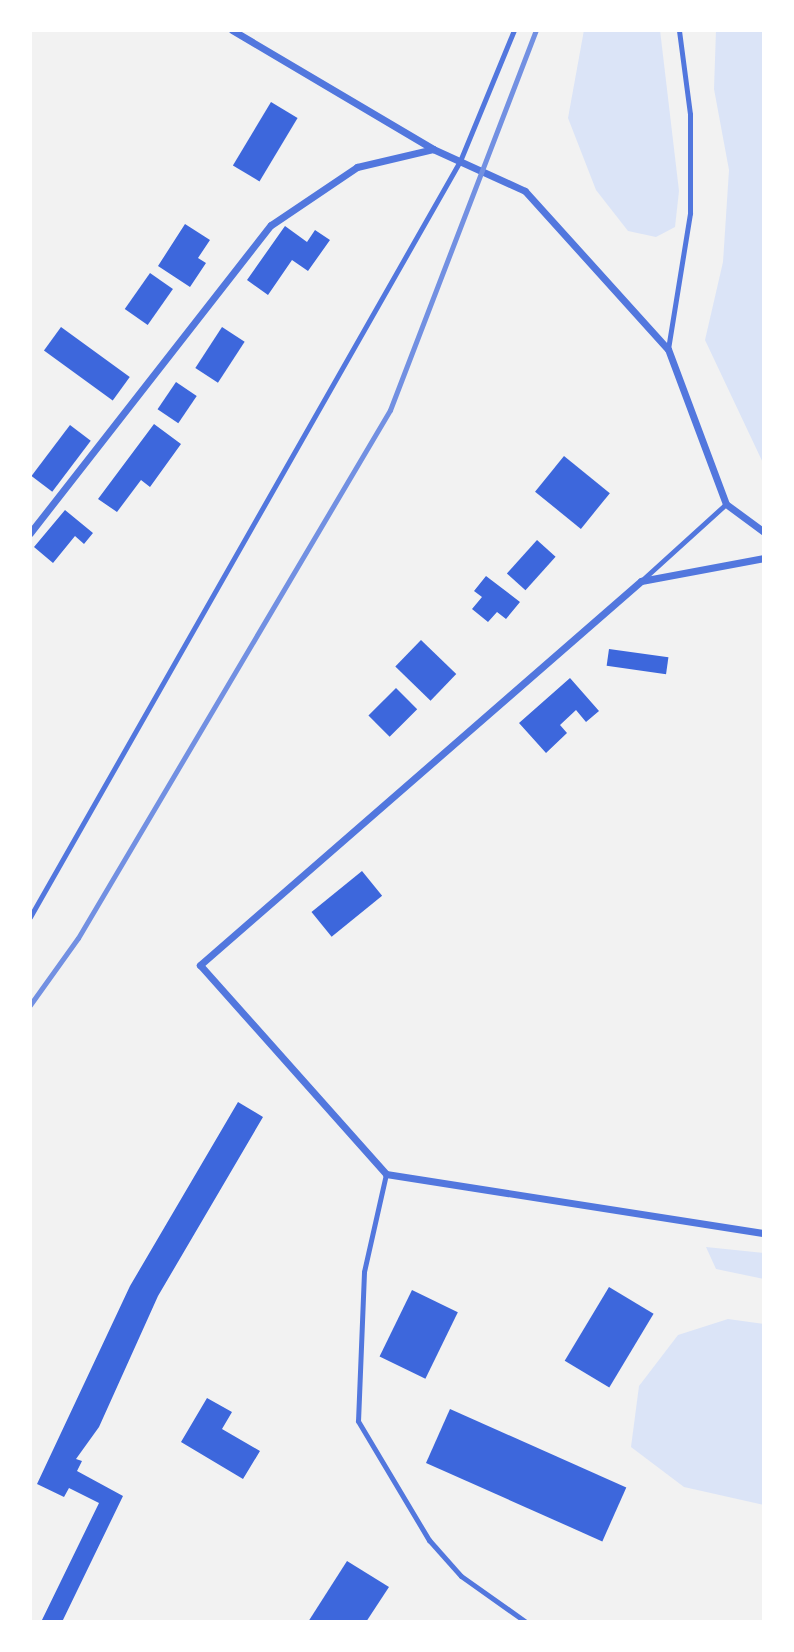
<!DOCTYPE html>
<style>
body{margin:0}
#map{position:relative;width:794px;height:1652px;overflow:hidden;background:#f2f2f2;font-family:"IBM Plex Serif",serif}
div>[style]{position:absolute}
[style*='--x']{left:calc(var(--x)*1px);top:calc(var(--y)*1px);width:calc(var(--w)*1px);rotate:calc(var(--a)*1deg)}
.green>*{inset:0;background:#dbe4f7}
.building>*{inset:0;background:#3d67dc;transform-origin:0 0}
.service>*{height:5px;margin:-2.5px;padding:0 2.5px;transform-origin:2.5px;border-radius:2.5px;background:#5277de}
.minor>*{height:7px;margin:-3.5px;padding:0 3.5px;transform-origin:3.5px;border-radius:3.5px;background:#5277de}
.rail>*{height:5px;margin:-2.5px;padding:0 2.5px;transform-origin:2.5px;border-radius:2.5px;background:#7290e2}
span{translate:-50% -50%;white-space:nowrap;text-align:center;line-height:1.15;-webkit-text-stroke:6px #fff;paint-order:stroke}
.frame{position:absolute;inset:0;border:32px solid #fff;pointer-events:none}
</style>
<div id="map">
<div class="green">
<div style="clip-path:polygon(584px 30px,660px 30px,679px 191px,675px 227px,656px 237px,628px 231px,596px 190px,568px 118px)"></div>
<div style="clip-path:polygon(716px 30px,764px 30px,764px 465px,705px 340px,723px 262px,729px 170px,714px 89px)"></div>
<div style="clip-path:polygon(706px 1247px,764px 1253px,764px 1279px,716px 1269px)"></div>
<div style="clip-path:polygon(728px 1319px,764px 1324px,764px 1505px,684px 1487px,631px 1447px,639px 1386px,678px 1335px)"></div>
</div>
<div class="building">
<div style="left:271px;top:102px;width:31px;height:74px;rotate:31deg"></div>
<div style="clip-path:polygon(185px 224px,210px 240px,198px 258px,206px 263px,190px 287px,158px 266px)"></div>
<div style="clip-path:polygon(285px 226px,307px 242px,315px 230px,330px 240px,308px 271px,292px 260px,268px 295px,247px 280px)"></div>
<div style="left:150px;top:273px;width:28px;height:44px;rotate:35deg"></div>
<div style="left:61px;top:327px;width:85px;height:29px;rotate:36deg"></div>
<div style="left:222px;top:327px;width:27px;height:49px;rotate:33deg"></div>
<div style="left:176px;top:382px;width:25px;height:33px;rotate:34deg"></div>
<div style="clip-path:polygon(154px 424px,181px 444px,150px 487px,141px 480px,117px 512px,98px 499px)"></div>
<div style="left:70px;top:425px;width:26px;height:64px;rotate:37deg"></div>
<div style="left:564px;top:456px;width:59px;height:46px;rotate:39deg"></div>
<div style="clip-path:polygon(65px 510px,93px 533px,84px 544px,75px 536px,53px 563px,34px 547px)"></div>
<div style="left:537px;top:540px;width:25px;height:45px;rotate:42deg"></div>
<div style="clip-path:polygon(486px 576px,520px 602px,506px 619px,497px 612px,488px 622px,472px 609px,482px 597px,474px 591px)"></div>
<div style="left:421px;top:640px;width:49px;height:37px;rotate:44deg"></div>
<div style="left:609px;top:649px;width:60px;height:17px;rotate:8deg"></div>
<div style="clip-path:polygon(570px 678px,599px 711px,586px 722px,576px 710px,560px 725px,567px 733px,546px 753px,519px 723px)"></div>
<div style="left:396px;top:688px;width:30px;height:39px;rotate:45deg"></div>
<div style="left:362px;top:871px;width:32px;height:65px;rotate:51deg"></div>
<div style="clip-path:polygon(238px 1102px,263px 1117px,158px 1296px,99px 1427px,76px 1459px,82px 1461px,77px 1471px,123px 1496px,62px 1622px,41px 1622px,99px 1503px,69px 1488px,64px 1497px,37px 1484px,130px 1286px)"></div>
<div style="left:609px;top:1287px;width:52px;height:86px;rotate:31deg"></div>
<div style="left:412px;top:1290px;width:51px;height:74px;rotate:26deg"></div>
<div style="clip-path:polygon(207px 1398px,232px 1412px,222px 1429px,260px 1451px,243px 1479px,181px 1442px)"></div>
<div style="left:450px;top:1409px;width:193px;height:59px;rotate:24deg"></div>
<div style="clip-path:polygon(347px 1561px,389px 1587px,366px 1622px,308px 1622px)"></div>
</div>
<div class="service">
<div style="--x:668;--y:349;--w:138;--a:-80.8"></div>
<div style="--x:690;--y:213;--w:99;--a:-90"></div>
<div style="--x:690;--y:114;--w:85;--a:-97.5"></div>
<div style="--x:641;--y:581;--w:115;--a:-42.2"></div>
<div style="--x:30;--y:917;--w:870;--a:-60.37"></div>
<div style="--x:460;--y:161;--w:142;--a:-67.6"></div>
<div style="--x:386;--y:1174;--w:100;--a:102.7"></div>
<div style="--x:364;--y:1272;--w:149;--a:92.3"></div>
<div style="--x:358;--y:1421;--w:139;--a:59.2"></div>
<div style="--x:429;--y:1540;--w:48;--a:48.4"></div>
<div style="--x:461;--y:1576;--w:80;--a:35.3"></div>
</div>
<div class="minor">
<div style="--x:232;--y:30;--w:234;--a:30.6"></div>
<div style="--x:433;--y:149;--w:101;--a:24.5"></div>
<div style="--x:525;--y:191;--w:213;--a:47.9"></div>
<div style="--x:668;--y:349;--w:165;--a:69.5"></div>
<div style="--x:726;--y:504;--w:47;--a:36.4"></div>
<div style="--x:30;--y:533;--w:391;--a:-52"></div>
<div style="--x:271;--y:225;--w:104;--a:-34"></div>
<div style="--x:357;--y:167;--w:78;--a:-13.3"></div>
<div style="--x:764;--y:558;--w:125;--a:169.4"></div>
<div style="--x:641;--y:581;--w:585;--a:138.95"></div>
<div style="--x:200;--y:965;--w:280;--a:48.3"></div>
<div style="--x:386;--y:1174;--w:383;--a:8.9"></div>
</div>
<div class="rail">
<div style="--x:30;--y:1005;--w:82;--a:-54.4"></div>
<div style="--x:78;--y:938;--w:613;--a:-59.42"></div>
<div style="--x:390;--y:410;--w:407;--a:-69"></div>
</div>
<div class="frame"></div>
</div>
